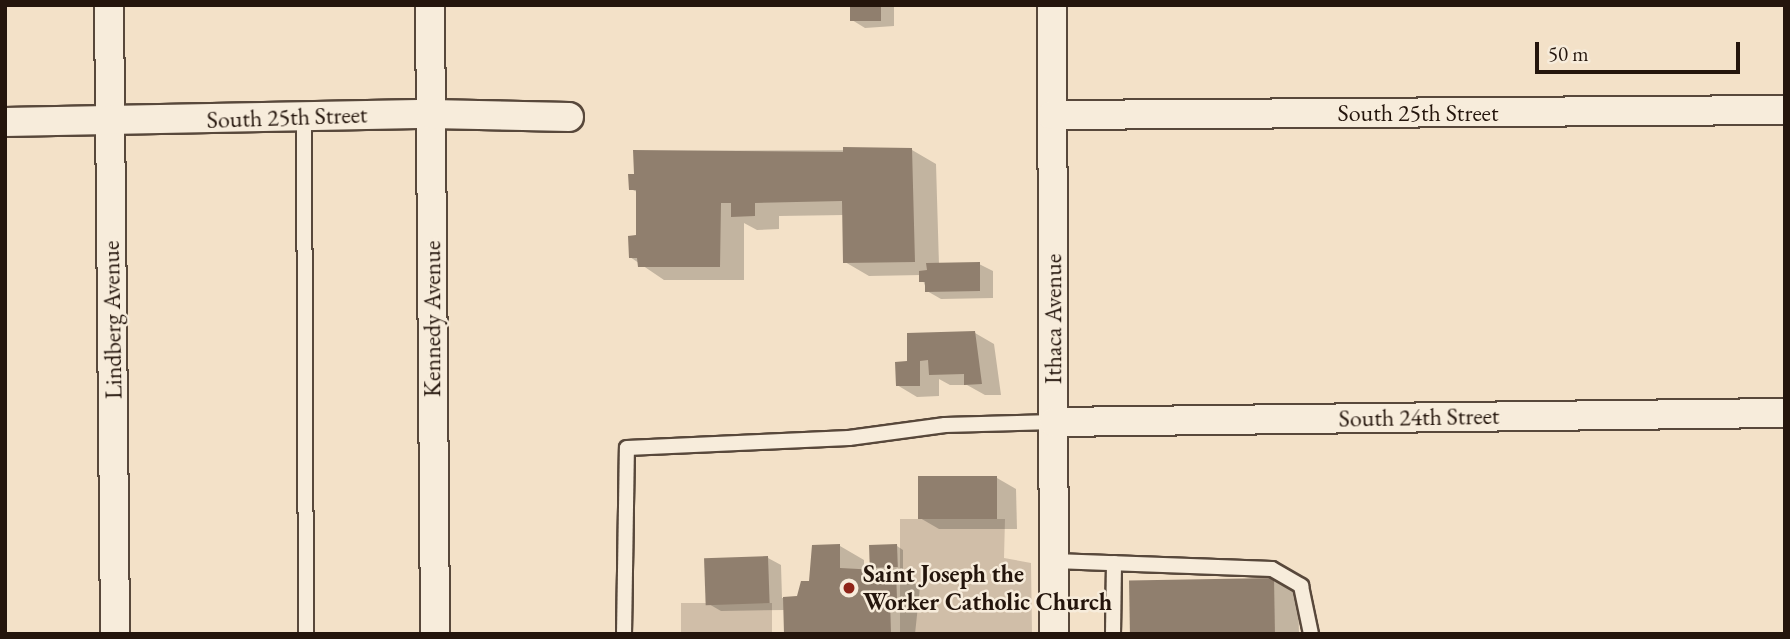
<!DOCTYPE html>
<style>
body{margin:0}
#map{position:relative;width:1790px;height:639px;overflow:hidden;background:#f3e1c8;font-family:"EB Garamond",serif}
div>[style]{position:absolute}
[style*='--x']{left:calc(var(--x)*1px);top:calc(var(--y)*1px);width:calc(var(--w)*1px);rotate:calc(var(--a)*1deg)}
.green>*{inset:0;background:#d0bea8;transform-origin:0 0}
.shadow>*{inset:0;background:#0003}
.building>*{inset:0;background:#907f6e;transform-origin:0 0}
.roads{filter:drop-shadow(2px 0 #58483b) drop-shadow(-2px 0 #58483b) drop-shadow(0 2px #58483b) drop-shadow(0 -2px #58483b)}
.service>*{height:14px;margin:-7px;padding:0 7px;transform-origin:7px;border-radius:7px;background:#f7ecdb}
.minor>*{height:28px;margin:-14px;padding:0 14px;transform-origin:14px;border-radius:14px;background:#f7ecdb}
.dots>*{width:19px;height:19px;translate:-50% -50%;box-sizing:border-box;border:4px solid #f7ecdb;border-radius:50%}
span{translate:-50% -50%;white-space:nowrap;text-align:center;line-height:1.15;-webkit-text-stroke:5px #f7ecdb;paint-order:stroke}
.street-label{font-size:24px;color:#24150c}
.poi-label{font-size:24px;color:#24150c;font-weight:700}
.left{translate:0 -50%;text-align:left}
.frame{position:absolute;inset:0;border:7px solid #24150c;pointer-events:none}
.scale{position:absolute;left:1535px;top:42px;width:205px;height:32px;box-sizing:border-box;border:4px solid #24150c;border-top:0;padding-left:9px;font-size:21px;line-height:24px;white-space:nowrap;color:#24150c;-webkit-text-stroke:5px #f7ecdb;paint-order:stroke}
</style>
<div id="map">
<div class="green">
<div style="clip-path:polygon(900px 519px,1005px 519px,1004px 558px,1031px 563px,1032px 634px,900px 634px)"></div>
<div style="left:772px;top:603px;width:31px;height:91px;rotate:90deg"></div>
</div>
<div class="shadow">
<div style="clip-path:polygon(852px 5px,894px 5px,894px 26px,865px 28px,852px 20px)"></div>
<div style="clip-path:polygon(912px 150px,936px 164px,939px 265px,979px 264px,993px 271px,993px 298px,941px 299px,927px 291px,921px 275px,869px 276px,845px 262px,844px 215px,779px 216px,779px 229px,757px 230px,744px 223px,744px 280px,664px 280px,630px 257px,637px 237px,637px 192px,631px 189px,636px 175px,635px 151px)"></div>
<div style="clip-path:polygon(975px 333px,994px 344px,1001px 395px,985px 395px,967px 385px,950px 385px,939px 379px,939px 396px,917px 397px,897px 385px,909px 363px)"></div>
<div style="clip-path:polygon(997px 478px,1016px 489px,1017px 529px,939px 529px,920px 518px)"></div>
<div style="clip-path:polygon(840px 546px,864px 560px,864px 571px,880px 572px,871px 567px,897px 546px,903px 550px,903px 570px,891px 570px,920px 587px,915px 634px,786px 634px,785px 610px,721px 611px,707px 603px,768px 558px,781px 565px,782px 598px,798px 598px)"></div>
<div style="clip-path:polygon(1274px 580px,1298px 594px,1299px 634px,1132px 634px)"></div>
</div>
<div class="building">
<div style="left:850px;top:5px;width:31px;height:16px"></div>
<div style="clip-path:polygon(843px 147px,912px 148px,915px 262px,843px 263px,842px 201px,755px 203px,755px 216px,731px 217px,731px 203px,721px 203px,720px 267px,638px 267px,637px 258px,629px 258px,628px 236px,636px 235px,636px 190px,629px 190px,628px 174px,634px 174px,633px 150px,843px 152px)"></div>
<div style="clip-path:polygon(980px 262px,980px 291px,925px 292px,925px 282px,919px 282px,919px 271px,927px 270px,926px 263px)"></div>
<div style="clip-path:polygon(975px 331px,982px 384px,964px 385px,964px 374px,929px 375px,928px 360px,920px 361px,920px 386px,896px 386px,895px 362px,907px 361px,907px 333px)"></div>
<div style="left:918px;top:476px;width:79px;height:43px"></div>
<div style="clip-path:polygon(840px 544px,840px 568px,896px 571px,897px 599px,890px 599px,891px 634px,784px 634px,783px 597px,797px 596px,801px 581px,809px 581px,812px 545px)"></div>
<div style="left:897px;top:544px;width:23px;height:28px;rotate:88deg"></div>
<div style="left:768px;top:556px;width:47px;height:64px;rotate:88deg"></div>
<div style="left:1274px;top:578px;width:56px;height:145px;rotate:89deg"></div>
</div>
<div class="roads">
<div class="service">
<div style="--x:304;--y:117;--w:517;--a:89.78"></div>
<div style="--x:1054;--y:561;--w:218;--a:2.1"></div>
<div style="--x:1272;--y:569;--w:34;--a:30"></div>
<div style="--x:1301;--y:586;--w:49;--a:78.2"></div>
<div style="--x:624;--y:634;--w:186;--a:-89.1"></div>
<div style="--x:627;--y:448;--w:222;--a:-2.6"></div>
<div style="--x:849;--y:438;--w:97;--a:-7.7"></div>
<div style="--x:945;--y:425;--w:109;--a:-1.6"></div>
<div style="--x:1113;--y:634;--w:71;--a:-89.2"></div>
</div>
<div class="minor">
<div style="--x:109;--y:5;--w:629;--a:89.45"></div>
<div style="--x:430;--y:5;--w:629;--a:89.54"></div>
<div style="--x:1052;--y:5;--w:629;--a:89.82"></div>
<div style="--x:1052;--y:115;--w:733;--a:-0.39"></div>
<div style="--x:5;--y:122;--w:426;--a:-1.1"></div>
<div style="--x:431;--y:114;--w:138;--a:1.2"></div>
<div style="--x:1054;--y:422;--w:731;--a:-0.71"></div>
</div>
</div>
<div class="dots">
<div style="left:849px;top:588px;background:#8f2418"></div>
</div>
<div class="street-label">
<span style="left:1418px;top:113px">South 25th Street</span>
<span style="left:287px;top:117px;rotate:-2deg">South 25th Street</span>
<span style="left:432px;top:319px;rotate:-90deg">Kennedy Avenue</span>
<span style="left:1053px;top:319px;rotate:-90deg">Ithaca Avenue</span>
<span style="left:112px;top:320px;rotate:-91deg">Lindberg Avenue</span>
<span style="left:1419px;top:417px;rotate:-1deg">South 24th Street</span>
</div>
<div class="poi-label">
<span class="left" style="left:863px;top:588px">Saint Joseph the<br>Worker Catholic Church</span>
</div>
<div class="frame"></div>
<div class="scale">50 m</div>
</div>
